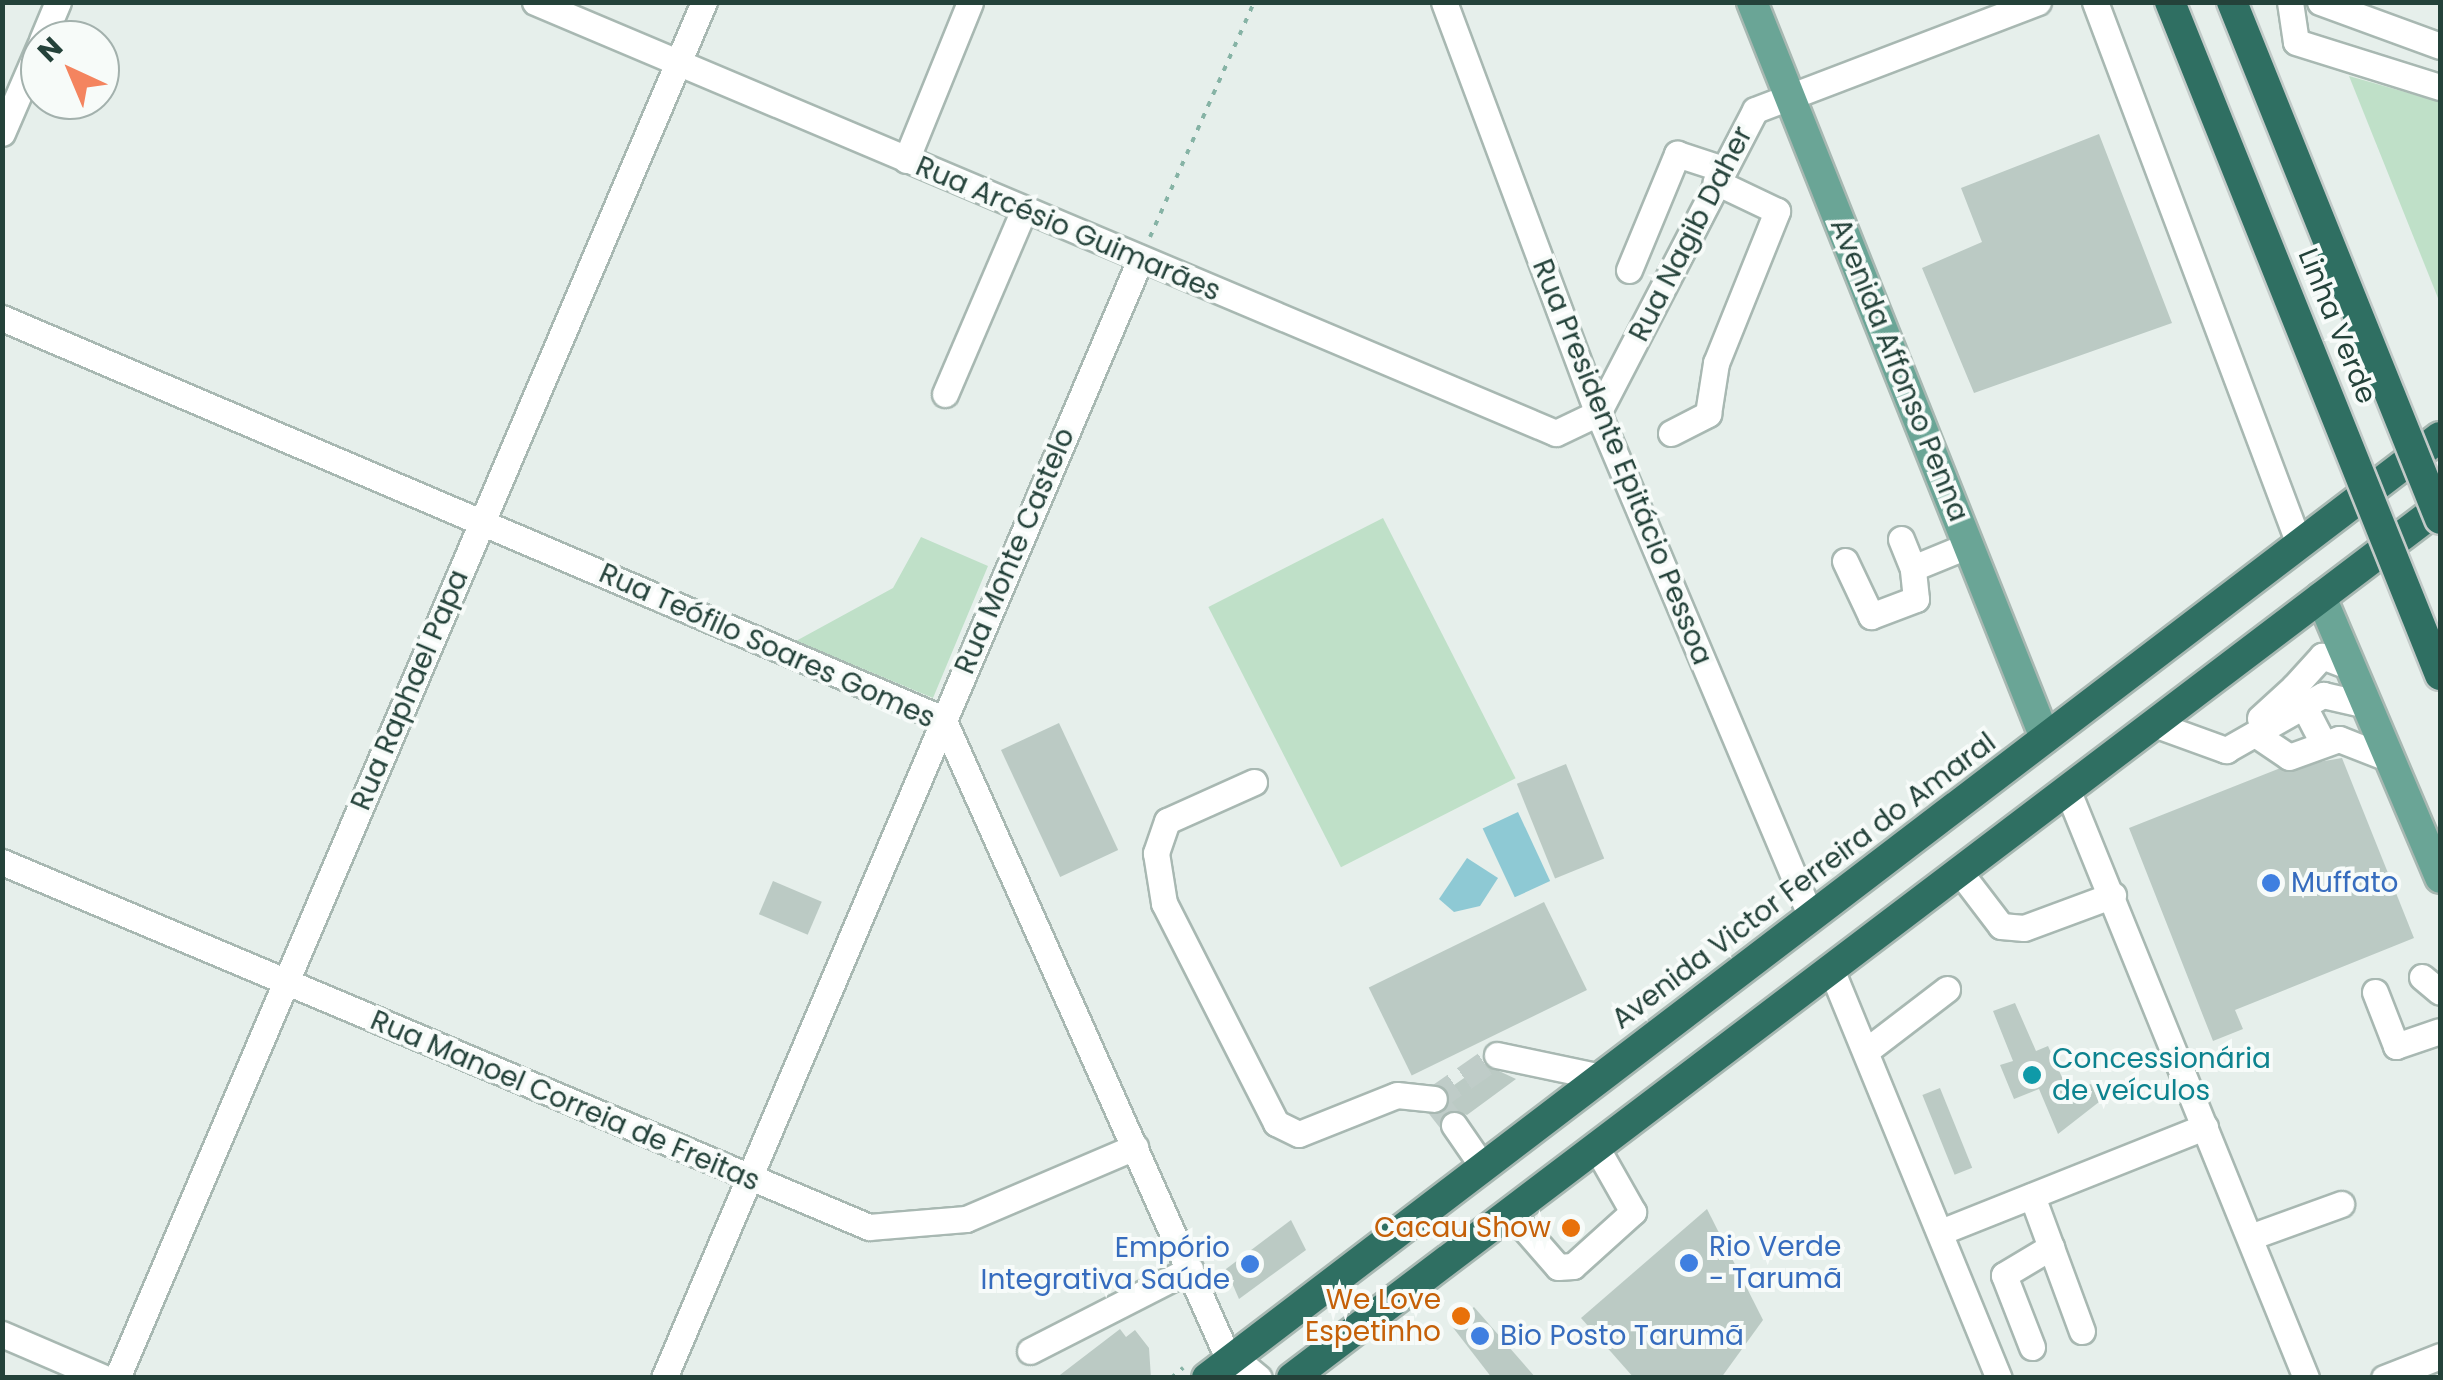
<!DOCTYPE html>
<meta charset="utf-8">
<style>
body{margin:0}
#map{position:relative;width:2443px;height:1380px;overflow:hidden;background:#e6efeb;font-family:Poppins,sans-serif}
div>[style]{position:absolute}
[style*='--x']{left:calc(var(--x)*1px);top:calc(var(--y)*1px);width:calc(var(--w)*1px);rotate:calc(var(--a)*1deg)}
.green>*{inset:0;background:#bfe0c8;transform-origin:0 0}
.water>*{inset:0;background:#8ec9d4;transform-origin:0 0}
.building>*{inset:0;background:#bbcac4;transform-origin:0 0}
.minor-tunnel>*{height:25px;margin-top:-12.5px;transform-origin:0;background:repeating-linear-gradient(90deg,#bfccc8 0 25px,transparent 0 37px)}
.path>*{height:4px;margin-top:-2px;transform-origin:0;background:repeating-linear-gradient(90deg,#86b3a5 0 5px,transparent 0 13px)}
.roads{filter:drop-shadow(2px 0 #a8b8b2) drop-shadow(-2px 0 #a8b8b2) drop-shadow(0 2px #a8b8b2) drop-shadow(0 -2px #a8b8b2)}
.minor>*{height:25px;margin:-12.5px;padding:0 12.5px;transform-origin:12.5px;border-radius:12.5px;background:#fff}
.major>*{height:30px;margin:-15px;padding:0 15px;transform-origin:15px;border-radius:15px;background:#6aa596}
.highway>*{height:30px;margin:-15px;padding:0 15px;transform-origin:15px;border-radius:15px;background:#2f6f62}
.bridges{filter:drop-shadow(2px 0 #c2cac8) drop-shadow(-2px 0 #c2cac8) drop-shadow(0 2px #c2cac8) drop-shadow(0 -2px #c2cac8)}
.highway-bridge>*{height:30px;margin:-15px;padding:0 15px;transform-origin:15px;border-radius:15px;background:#2f6f62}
.dots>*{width:28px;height:28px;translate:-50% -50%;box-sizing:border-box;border:5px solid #f7fbf9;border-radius:50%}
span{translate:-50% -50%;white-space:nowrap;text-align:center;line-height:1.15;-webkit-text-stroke:8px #f7fbf9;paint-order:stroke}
.street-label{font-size:28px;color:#24423a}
.shop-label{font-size:28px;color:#366cbe}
.left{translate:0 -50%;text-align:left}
.right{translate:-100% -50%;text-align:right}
.culture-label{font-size:28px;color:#0d838f}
.food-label{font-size:28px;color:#c56008}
.frame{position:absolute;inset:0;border:5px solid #24423a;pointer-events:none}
.north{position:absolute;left:20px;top:20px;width:100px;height:100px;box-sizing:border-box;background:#f7fbf9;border:2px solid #a3b1ad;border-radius:50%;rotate:316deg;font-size:28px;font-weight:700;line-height:40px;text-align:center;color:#24423a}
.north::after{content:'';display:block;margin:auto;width:35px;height:45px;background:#f4845f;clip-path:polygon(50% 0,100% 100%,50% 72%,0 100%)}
</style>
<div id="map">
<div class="green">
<div style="clip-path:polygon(2349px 76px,2440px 102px,2440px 303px)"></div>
<div style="left:1383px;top:518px;width:292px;height:196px;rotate:63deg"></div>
<div style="clip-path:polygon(921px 537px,988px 566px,933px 698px,796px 641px,893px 588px)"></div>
</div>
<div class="water">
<div style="left:1518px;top:812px;width:76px;height:39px;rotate:65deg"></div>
<div style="clip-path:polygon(1467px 858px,1498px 878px,1480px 906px,1454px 912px,1439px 899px)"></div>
</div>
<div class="building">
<div style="clip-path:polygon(2099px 134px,2172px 323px,1974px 393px,1922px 268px,1982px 242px,1961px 188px)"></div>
<div style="left:1059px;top:723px;width:140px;height:64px;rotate:65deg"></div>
<div style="clip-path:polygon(2342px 758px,2414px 938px,2235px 1010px,2243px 1029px,2213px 1041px,2129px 828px,2278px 769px)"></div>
<div style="left:1566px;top:764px;width:102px;height:53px;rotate:68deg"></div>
<div style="left:773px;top:881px;width:53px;height:36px;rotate:23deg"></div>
<div style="left:1544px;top:902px;width:98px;height:195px;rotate:64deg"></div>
<div style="clip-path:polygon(2015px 1003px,2036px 1051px,2048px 1046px,2069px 1093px,2091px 1084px,2099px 1102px,2058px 1134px,2039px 1089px,2014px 1099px,2000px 1065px,2013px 1061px,1993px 1011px)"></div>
<div style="clip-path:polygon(1484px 1064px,1516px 1079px,1467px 1115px,1452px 1109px,1439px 1120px,1447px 1090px)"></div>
<div style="left:1940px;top:1088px;width:86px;height:19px;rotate:68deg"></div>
<div style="clip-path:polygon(1707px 1209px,1763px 1320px,1721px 1378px,1634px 1378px,1581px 1318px)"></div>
<div style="clip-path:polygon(1291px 1220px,1306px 1250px,1239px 1299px,1226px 1269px)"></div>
<div style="clip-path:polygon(1474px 1307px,1536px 1378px,1492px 1378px,1451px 1325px)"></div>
<div style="clip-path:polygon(1120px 1329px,1126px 1337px,1135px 1330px,1149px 1348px,1151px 1378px,1056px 1378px)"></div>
</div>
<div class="minor-tunnel">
<div style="--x:1454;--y:1125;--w:33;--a:-128"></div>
<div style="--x:1434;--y:1099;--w:77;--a:-34.9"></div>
</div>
<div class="path">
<div style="--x:1150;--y:237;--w:257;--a:-66.1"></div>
<div style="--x:1171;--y:1378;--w:16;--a:-40"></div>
</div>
<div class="roads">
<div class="minor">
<div style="--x:535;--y:2;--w:1108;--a:22.89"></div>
<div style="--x:1556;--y:433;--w:47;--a:-25.5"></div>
<div style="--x:1598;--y:413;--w:341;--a:-62.6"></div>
<div style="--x:1755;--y:110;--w:303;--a:-20.9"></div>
<div style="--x:1444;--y:2;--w:439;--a:69.5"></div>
<div style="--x:1598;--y:413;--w:547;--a:67.09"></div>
<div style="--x:2095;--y:2;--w:579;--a:69.37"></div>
<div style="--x:2290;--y:2;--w:40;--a:81.5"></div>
<div style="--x:2296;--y:42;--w:151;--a:17.4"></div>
<div style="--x:2320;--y:2;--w:128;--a:20.1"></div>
<div style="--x:42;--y:40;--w:41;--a:-67.2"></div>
<div style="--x:2;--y:133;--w:96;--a:-66.6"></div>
<div style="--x:906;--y:160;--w:170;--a:-67.9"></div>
<div style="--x:1629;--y:270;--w:126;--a:-67.5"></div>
<div style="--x:1677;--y:154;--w:48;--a:18.1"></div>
<div style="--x:2;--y:318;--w:1023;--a:23.08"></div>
<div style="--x:943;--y:719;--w:690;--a:65.96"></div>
<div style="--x:1224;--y:1349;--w:45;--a:39.6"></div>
<div style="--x:945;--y:394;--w:200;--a:-66.8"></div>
<div style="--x:1671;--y:433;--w:42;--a:-27.2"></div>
<div style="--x:1708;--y:414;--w:52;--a:-81.1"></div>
<div style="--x:1716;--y:363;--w:164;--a:-68.1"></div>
<div style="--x:1777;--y:211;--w:68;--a:-154.6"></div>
<div style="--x:1901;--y:539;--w:31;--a:68"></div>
<div style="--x:1913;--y:568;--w:61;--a:-22.3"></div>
<div style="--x:1845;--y:561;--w:61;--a:64.7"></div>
<div style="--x:1871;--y:616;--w:48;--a:-20.7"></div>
<div style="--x:1916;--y:599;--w:31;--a:-96"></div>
<div style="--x:2294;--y:687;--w:42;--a:-47.9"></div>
<div style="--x:2322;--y:656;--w:31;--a:21"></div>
<div style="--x:2260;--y:718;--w:46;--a:-42.4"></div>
<div style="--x:2294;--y:687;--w:63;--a:62.6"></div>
<div style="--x:2154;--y:724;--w:77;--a:19.9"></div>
<div style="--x:2226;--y:750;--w:112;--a:-29.6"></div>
<div style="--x:2323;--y:695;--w:45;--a:12.8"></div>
<div style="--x:2258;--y:736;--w:37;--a:34"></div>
<div style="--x:2289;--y:757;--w:53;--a:-19.8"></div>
<div style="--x:2339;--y:739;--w:55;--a:21.4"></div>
<div style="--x:1254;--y:782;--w:95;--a:155.9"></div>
<div style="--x:1167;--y:821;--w:34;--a:109"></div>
<div style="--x:1156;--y:853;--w:51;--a:80.9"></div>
<div style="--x:1164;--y:903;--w:247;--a:63"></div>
<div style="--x:1276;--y:1123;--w:25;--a:26"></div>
<div style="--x:1299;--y:1134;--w:105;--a:-21.7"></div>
<div style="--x:1397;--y:1095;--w:37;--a:6"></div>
<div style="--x:2067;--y:789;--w:636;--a:67.91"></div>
<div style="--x:2;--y:862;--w:941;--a:22.83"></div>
<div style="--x:869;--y:1227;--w:97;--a:-4.7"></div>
<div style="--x:966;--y:1219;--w:184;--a:-23.1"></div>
<div style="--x:1959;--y:871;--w:69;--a:52.6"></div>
<div style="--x:2001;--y:926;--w:23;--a:5"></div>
<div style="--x:2024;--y:928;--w:95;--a:-20.3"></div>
<div style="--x:1831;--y:969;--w:442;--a:67.7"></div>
<div style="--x:2422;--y:977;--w:23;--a:40"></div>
<div style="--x:2375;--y:992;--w:58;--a:68.7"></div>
<div style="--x:2396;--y:1046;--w:46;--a:-18.8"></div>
<div style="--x:1866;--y:1051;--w:102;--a:-37.4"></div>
<div style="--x:1497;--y:1055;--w:106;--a:11.9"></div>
<div style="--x:1454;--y:1125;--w:51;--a:55.4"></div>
<div style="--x:2032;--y:1196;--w:144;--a:69.7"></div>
<div style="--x:1510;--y:1212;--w:73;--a:48.9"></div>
<div style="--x:1558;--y:1267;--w:15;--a:-4"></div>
<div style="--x:1573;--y:1266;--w:81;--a:-42"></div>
<div style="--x:1633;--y:1212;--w:75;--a:-119.6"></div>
<div style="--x:1943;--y:1231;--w:282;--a:-21.7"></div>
<div style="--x:2250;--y:1237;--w:97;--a:-19.9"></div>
<div style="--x:2;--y:1334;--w:111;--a:23.3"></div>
<div style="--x:2032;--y:1347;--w:77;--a:-111.3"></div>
<div style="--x:2004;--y:1275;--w:55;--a:-30.8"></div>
<div style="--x:1030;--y:1351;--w:180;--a:-27.1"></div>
<div style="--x:117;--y:1378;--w:1496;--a:-66.9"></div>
<div style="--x:664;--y:1378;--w:1215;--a:-66.94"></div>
<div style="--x:2384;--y:1378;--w:60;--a:-21.4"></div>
</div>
<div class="major">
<div style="--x:1752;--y:2;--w:792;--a:68.29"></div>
<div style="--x:2321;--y:597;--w:305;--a:67"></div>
</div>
<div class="highway">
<div style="--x:1207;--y:1378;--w:1551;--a:-37.35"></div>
<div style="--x:1292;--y:1378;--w:1441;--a:-37.19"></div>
</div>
</div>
<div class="bridges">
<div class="highway-bridge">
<div style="--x:2170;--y:2;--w:725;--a:68.14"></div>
<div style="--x:2232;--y:2;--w:557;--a:68.08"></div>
</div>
</div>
<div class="dots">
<div style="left:2271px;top:883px;background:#3f7fe0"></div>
<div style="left:2032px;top:1075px;background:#0f9aa8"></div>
<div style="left:1571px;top:1228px;background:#e8710a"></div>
<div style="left:1689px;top:1263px;background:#3f7fe0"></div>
<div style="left:1250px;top:1264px;background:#3f7fe0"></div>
<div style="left:1461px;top:1316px;background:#e8710a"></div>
<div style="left:1480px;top:1336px;background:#3f7fe0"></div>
</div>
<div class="street-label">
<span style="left:1068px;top:229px;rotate:23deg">Rua Arcésio Guimarães</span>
<span style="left:1691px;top:234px;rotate:-63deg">Rua Nagib Daher</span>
<span style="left:2337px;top:326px;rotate:68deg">Linha Verde</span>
<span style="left:1899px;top:370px;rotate:68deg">Avenida Affonso Penna</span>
<span style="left:1622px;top:462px;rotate:68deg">Rua Presidente Epitácio Pessoa</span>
<span style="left:1015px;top:551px;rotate:-67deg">Rua Monte Castelo</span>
<span style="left:767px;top:646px;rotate:24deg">Rua Teófilo Soares Gomes</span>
<span style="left:410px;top:690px;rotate:-67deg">Rua Raphael Papa</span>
<span style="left:1804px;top:881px;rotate:-37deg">Avenida Victor Ferreira do Amaral</span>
<span style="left:565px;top:1101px;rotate:23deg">Rua Manoel Correia de Freitas</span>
</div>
<div class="shop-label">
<span class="left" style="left:2291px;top:883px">Muffato</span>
<span class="left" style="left:1709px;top:1263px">Rio Verde<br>- Tarumã</span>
<span class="right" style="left:1230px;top:1264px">Empório<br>Integrativa Saúde</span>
<span class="left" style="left:1500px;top:1336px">Bio Posto Tarumã</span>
</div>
<div class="culture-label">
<span class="left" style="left:2052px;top:1075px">Concessionária<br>de veículos</span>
</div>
<div class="food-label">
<span class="right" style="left:1551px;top:1228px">Cacau Show</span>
<span class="right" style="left:1441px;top:1316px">We Love<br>Espetinho</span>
</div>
<div class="frame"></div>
<div class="north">N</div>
</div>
